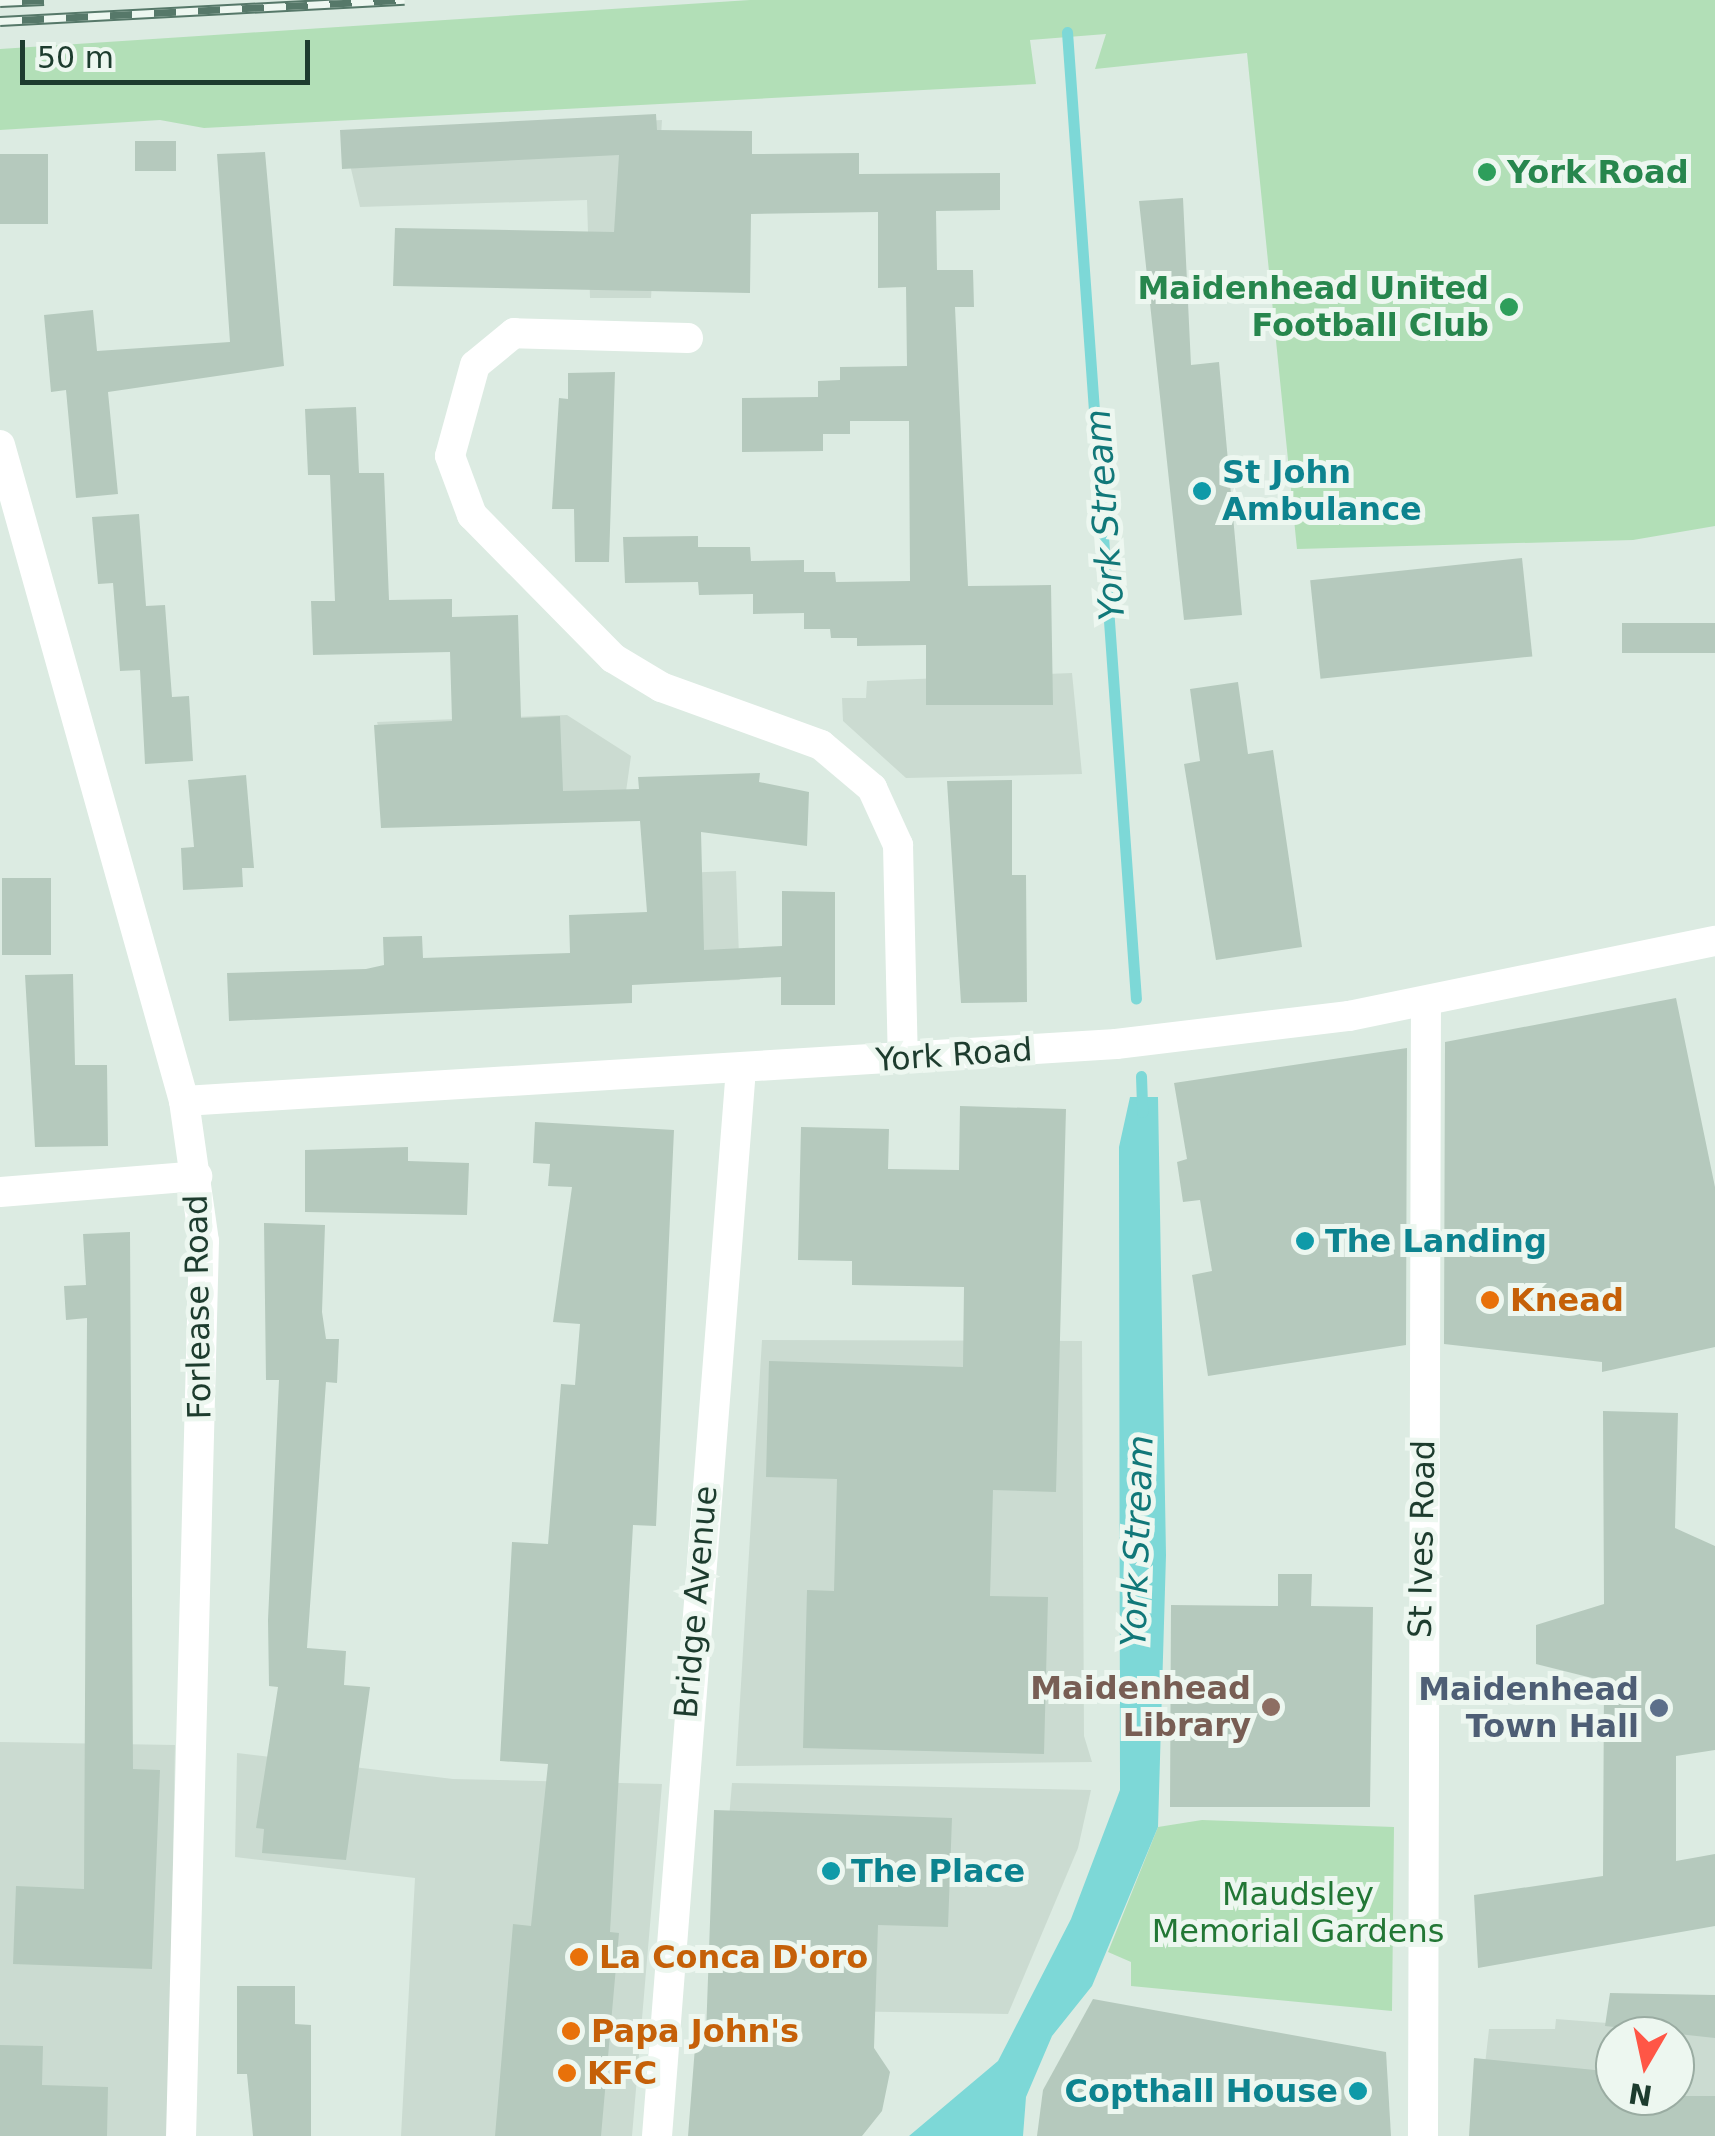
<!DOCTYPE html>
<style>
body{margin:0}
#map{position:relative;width:1715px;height:2136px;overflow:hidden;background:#dcebe2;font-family:"DejaVu Sans",sans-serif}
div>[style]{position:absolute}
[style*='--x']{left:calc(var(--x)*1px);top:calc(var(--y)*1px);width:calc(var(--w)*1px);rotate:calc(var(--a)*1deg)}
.built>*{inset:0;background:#cbdbd1;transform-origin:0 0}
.green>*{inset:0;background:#b2dfb7}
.water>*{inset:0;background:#7dd8d7}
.stream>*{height:11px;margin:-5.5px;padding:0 5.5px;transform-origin:5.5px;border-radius:5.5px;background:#7dd8d7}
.building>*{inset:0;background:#b5c9bd;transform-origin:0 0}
.minor>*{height:30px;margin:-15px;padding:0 15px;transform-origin:15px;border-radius:15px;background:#fff}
.rail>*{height:11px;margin-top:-5.5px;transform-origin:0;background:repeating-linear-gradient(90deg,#edf7f0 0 22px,#567869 0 44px);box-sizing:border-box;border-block:2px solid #567869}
.dots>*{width:28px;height:28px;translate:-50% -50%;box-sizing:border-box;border:5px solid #edf7f0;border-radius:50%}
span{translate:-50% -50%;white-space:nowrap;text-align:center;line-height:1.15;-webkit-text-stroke:10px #edf7f0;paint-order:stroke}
.leisure-label{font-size:32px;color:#27864d;font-weight:700}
.left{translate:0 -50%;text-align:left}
.right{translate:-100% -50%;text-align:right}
.culture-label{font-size:32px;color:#0d838f;font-weight:700}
.street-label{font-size:32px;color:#1d3c2e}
.food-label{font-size:32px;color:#c56008;font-weight:700}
.education-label{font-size:32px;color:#785e54;font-weight:700}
.service-label{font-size:32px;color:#4e5e75;font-weight:700}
.park-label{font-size:32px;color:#227735}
.water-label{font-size:35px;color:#117879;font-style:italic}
.north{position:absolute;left:1595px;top:2016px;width:100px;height:100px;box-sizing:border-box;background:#edf7f0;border:2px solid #9aaca2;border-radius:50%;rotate:189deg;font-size:28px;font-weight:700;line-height:40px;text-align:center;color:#1d3c2e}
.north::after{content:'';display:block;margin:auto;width:35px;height:45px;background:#ff5646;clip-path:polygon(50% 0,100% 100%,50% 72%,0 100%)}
.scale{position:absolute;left:20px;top:40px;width:290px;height:45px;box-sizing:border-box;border:5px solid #1d3c2e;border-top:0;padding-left:12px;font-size:30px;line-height:35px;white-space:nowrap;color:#1d3c2e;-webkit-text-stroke:8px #edf7f0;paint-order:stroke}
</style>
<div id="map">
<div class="built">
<div style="clip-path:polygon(662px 120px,651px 298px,590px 298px,587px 200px,360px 207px,343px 135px)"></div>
<div style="clip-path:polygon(1072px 673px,1082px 774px,906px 778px,843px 721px,842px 698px,866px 698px,867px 681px)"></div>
<div style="clip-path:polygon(567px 715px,631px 756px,623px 813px,407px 825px,377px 722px)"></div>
<div style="left:736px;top:871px;width:109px;height:88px;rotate:88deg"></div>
<div style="clip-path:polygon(762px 1340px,1082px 1341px,1084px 1736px,1092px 1762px,736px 1766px)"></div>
<div style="left:0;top:1742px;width:175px;height:394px;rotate:1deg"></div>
<div style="clip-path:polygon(237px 1753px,453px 1779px,662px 1784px,632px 2136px,401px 2136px,415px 1878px,235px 1857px)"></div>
<div style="clip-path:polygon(732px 1783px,1091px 1790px,1078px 1848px,1008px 2014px,713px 2009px)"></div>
<div style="clip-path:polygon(evenodd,1715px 2001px,1715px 2136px,1477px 2136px,1489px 2029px,1555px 2029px,1556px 2019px,1646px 2026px,1715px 2001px,1615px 2036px,1675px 2036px,1675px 2096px,1615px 2096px,1615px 2036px)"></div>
</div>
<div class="green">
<div style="clip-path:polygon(750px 0,1715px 0,1715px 526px,1633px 540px,1297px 549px,1247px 53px,1095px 69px,1106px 34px,1030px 40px,1036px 84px,204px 128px,160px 120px,0 130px,0 49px)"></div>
<div style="clip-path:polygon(1202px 1820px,1394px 1827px,1392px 2011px,1131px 1986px,1131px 1962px,1108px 1952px,1158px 1827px)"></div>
</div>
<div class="water">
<div style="clip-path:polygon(1130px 1097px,1158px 1097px,1166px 1555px,1158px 1827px,1092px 1986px,1052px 2036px,1026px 2097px,1023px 2136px,909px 2136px,998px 2061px,1071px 1919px,1120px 1790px,1119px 1147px)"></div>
</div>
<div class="stream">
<div style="--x:1067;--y:32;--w:969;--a:85.92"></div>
<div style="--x:1141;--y:1076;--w:36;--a:88"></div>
</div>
<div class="building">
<div style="clip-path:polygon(656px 114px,657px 130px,752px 131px,752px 154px,859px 153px,859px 174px,1000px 173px,1000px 210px,936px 211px,937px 270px,973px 270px,974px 307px,955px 307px,968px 586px,1051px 585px,1053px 705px,926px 705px,926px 645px,857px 646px,857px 638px,831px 638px,830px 629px,804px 629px,804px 613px,753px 614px,753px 594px,699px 595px,698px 582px,625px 583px,623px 537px,698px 536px,698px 547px,750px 547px,751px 561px,804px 560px,804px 572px,835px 572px,836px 582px,910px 581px,909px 421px,850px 421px,850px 434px,823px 434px,823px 451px,742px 452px,742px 398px,818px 397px,818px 381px,840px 380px,840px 367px,907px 366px,906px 287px,878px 288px,878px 212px,751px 214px,750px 293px,393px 286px,395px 228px,614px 232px,619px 155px,342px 169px,340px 130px)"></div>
<div style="left:176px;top:141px;width:30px;height:41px;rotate:90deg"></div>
<div style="clip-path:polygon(265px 152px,284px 366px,108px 392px,118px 494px,76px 498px,66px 390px,51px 392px,44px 315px,93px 310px,97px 351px,230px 342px,217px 154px)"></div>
<div style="left:0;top:154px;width:48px;height:70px"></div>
<div style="clip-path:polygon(1183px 198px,1191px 365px,1219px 362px,1242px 615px,1184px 620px,1139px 201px)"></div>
<div style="clip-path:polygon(615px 372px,609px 562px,575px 562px,574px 509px,552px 509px,559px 398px,568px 399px,568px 373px)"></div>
<div style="clip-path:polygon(356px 407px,359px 473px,384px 473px,389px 600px,452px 599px,452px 617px,518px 615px,521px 718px,560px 716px,563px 791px,639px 789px,638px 777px,760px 773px,759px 782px,809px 792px,807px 846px,701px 832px,704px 950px,782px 946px,782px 891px,835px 892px,835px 1005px,781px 1005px,781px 977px,632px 985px,632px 1003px,229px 1021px,227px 973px,366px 969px,384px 965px,383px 937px,422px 936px,423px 958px,570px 953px,569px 915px,647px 912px,640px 821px,381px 828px,374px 725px,452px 721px,450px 652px,313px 655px,311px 601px,335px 601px,330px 475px,308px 475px,305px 409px)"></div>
<div style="clip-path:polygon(139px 514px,146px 606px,165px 605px,172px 697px,189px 696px,193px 761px,145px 764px,140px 670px,120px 671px,113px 583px,98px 584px,92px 517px)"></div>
<div style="left:1522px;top:558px;width:99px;height:213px;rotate:84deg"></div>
<div style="left:1715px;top:623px;width:30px;height:93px;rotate:90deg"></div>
<div style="clip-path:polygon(1238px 682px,1248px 754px,1273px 750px,1302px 947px,1216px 960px,1184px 764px,1200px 761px,1190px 689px)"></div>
<div style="clip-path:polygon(246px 775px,254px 868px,242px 868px,243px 887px,183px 890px,181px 848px,194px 847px,188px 780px)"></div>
<div style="clip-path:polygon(1012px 780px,1012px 875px,1026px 875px,1027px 1002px,961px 1003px,947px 781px)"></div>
<div style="left:2px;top:878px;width:49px;height:77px"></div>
<div style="clip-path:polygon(73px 974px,75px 1065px,107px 1065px,108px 1146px,35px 1147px,25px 975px)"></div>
<div style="clip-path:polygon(1676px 998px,1715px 1187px,1715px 1347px,1602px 1372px,1602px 1362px,1444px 1344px,1445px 1042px)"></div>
<div style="clip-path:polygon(1407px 1048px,1406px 1345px,1208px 1376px,1192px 1275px,1212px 1271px,1200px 1200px,1183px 1202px,1177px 1162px,1187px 1159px,1174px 1083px)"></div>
<div style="clip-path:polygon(960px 1106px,1066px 1109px,1056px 1492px,993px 1490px,990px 1596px,1048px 1597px,1044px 1754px,803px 1748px,807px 1590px,834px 1591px,837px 1479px,766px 1477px,769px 1361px,963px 1367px,964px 1287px,852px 1285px,852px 1261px,798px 1260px,801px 1127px,889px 1129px,888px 1169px,959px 1170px)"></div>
<div style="clip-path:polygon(535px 1122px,674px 1130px,656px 1526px,633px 1525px,610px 1932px,619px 1933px,601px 2136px,495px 2136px,513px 1924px,531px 1926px,548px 1764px,500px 1761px,512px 1542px,548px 1544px,561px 1384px,575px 1385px,580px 1324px,553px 1322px,572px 1187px,548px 1186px,550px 1164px,533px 1163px)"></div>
<div style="clip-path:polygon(408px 1147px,408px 1161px,469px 1163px,467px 1215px,305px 1212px,305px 1150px)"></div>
<div style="clip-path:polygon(264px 1223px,325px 1225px,322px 1312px,326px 1339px,339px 1339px,337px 1383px,326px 1382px,307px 1648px,346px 1651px,344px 1685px,370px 1687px,346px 1860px,262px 1853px,264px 1829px,256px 1828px,278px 1687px,269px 1686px,268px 1620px,279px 1380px,266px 1380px)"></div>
<div style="clip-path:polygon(130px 1232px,133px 1769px,160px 1770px,152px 1969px,13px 1964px,16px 1886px,84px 1889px,87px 1318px,66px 1320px,64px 1286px,86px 1285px,83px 1234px)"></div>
<div style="clip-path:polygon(1603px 1411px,1678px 1413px,1675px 1528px,1715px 1546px,1715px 1750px,1676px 1756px,1676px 1861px,1715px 1854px,1715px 1926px,1478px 1968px,1474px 1895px,1603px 1876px,1604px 1681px,1536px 1664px,1536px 1625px,1604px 1604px)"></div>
<div style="clip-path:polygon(1278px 1574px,1312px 1574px,1311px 1606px,1373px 1607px,1370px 1807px,1170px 1807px,1171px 1605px,1278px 1606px)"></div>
<div style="clip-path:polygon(714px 1810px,952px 1818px,948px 1927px,878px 1925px,874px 2048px,890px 2072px,882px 2111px,862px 2136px,688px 2136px,695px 2047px,706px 2034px)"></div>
<div style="clip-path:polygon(237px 1986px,295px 1986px,295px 2024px,311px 2025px,311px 2136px,253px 2136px,247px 2074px,237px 2074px)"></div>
<div style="clip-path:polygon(1610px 1993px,1715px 1995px,1715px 2038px,1605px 2026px)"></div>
<div style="clip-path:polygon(1093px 1999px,1386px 2052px,1391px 2136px,1037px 2136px,1043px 2090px)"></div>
<div style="clip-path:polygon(0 2045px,43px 2046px,42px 2085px,108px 2087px,107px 2136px,0 2136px)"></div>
<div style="clip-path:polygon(1474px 2058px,1615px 2072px,1615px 2096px,1715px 2096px,1715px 2136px,1469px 2136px)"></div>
</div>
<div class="minor">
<div style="--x:688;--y:338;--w:174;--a:-178.4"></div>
<div style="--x:514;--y:333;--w:50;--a:140.6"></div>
<div style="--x:475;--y:365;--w:94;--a:105.4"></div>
<div style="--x:450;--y:456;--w:63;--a:69.6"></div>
<div style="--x:472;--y:515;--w:201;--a:45.4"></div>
<div style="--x:613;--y:658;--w:56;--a:31.1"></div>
<div style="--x:661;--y:687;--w:170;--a:19.9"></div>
<div style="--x:821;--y:745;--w:67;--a:40.1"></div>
<div style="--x:872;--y:788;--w:63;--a:65.5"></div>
<div style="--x:898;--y:845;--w:213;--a:88.7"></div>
<div style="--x:0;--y:445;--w:681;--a:74.33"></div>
<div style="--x:184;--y:1101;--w:141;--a:81.9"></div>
<div style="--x:204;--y:1241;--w:895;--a:91.47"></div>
<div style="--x:184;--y:1101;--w:934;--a:-3.5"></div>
<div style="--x:1116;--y:1044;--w:235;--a:-6.9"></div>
<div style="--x:1349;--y:1016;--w:374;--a:-11.6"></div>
<div style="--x:0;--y:1192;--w:198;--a:-4.6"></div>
<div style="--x:657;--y:2136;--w:1071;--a:-85.5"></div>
<div style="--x:1423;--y:2136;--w:1134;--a:-89.85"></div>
</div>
<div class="rail">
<div style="--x:0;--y:2;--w:44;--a:-2.6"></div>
<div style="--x:0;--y:21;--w:405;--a:-3"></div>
</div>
<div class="dots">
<div style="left:1487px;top:172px;background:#2e9e5b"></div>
<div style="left:1509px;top:307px;background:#2e9e5b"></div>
<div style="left:1202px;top:491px;background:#0f9aa8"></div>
<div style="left:1305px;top:1241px;background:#0f9aa8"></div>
<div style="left:1490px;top:1300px;background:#e8710a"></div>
<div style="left:1271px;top:1707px;background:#8d6e63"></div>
<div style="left:1659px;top:1708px;background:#5c6f8a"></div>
<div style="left:831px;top:1871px;background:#0f9aa8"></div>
<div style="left:579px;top:1957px;background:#e8710a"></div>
<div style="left:571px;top:2031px;background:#e8710a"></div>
<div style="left:567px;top:2073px;background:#e8710a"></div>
<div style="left:1358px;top:2091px;background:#0f9aa8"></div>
</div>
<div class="leisure-label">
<span class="left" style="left:1507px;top:172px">York Road</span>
<span class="right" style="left:1489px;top:307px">Maidenhead United<br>Football Club</span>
</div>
<div class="culture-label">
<span class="left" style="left:1222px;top:491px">St John<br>Ambulance</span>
<span class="left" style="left:1325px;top:1241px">The Landing</span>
<span class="left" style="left:851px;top:1871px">The Place</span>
<span class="right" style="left:1338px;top:2091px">Copthall House</span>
</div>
<div class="street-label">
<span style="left:954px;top:1055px;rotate:-4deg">York Road</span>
<span style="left:198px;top:1307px;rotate:-91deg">Forlease Road</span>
<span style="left:1422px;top:1539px;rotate:-89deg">St Ives Road</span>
<span style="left:696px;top:1602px;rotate:-85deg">Bridge Avenue</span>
</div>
<div class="food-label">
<span class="left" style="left:1510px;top:1300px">Knead</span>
<span class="left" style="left:599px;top:1957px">La Conca D'oro</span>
<span class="left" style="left:591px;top:2031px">Papa John's</span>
<span class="left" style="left:587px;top:2073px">KFC</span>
</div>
<div class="education-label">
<span class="right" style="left:1251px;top:1707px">Maidenhead<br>Library</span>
</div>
<div class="service-label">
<span class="right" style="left:1639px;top:1708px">Maidenhead<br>Town Hall</span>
</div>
<div class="park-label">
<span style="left:1298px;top:1913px">Maudsley<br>Memorial Gardens</span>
</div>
<div class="water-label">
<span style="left:1105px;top:515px;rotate:-94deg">York Stream</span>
<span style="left:1137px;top:1541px;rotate:-88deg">York Stream</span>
</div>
<div class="north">N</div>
<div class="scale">50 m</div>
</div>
